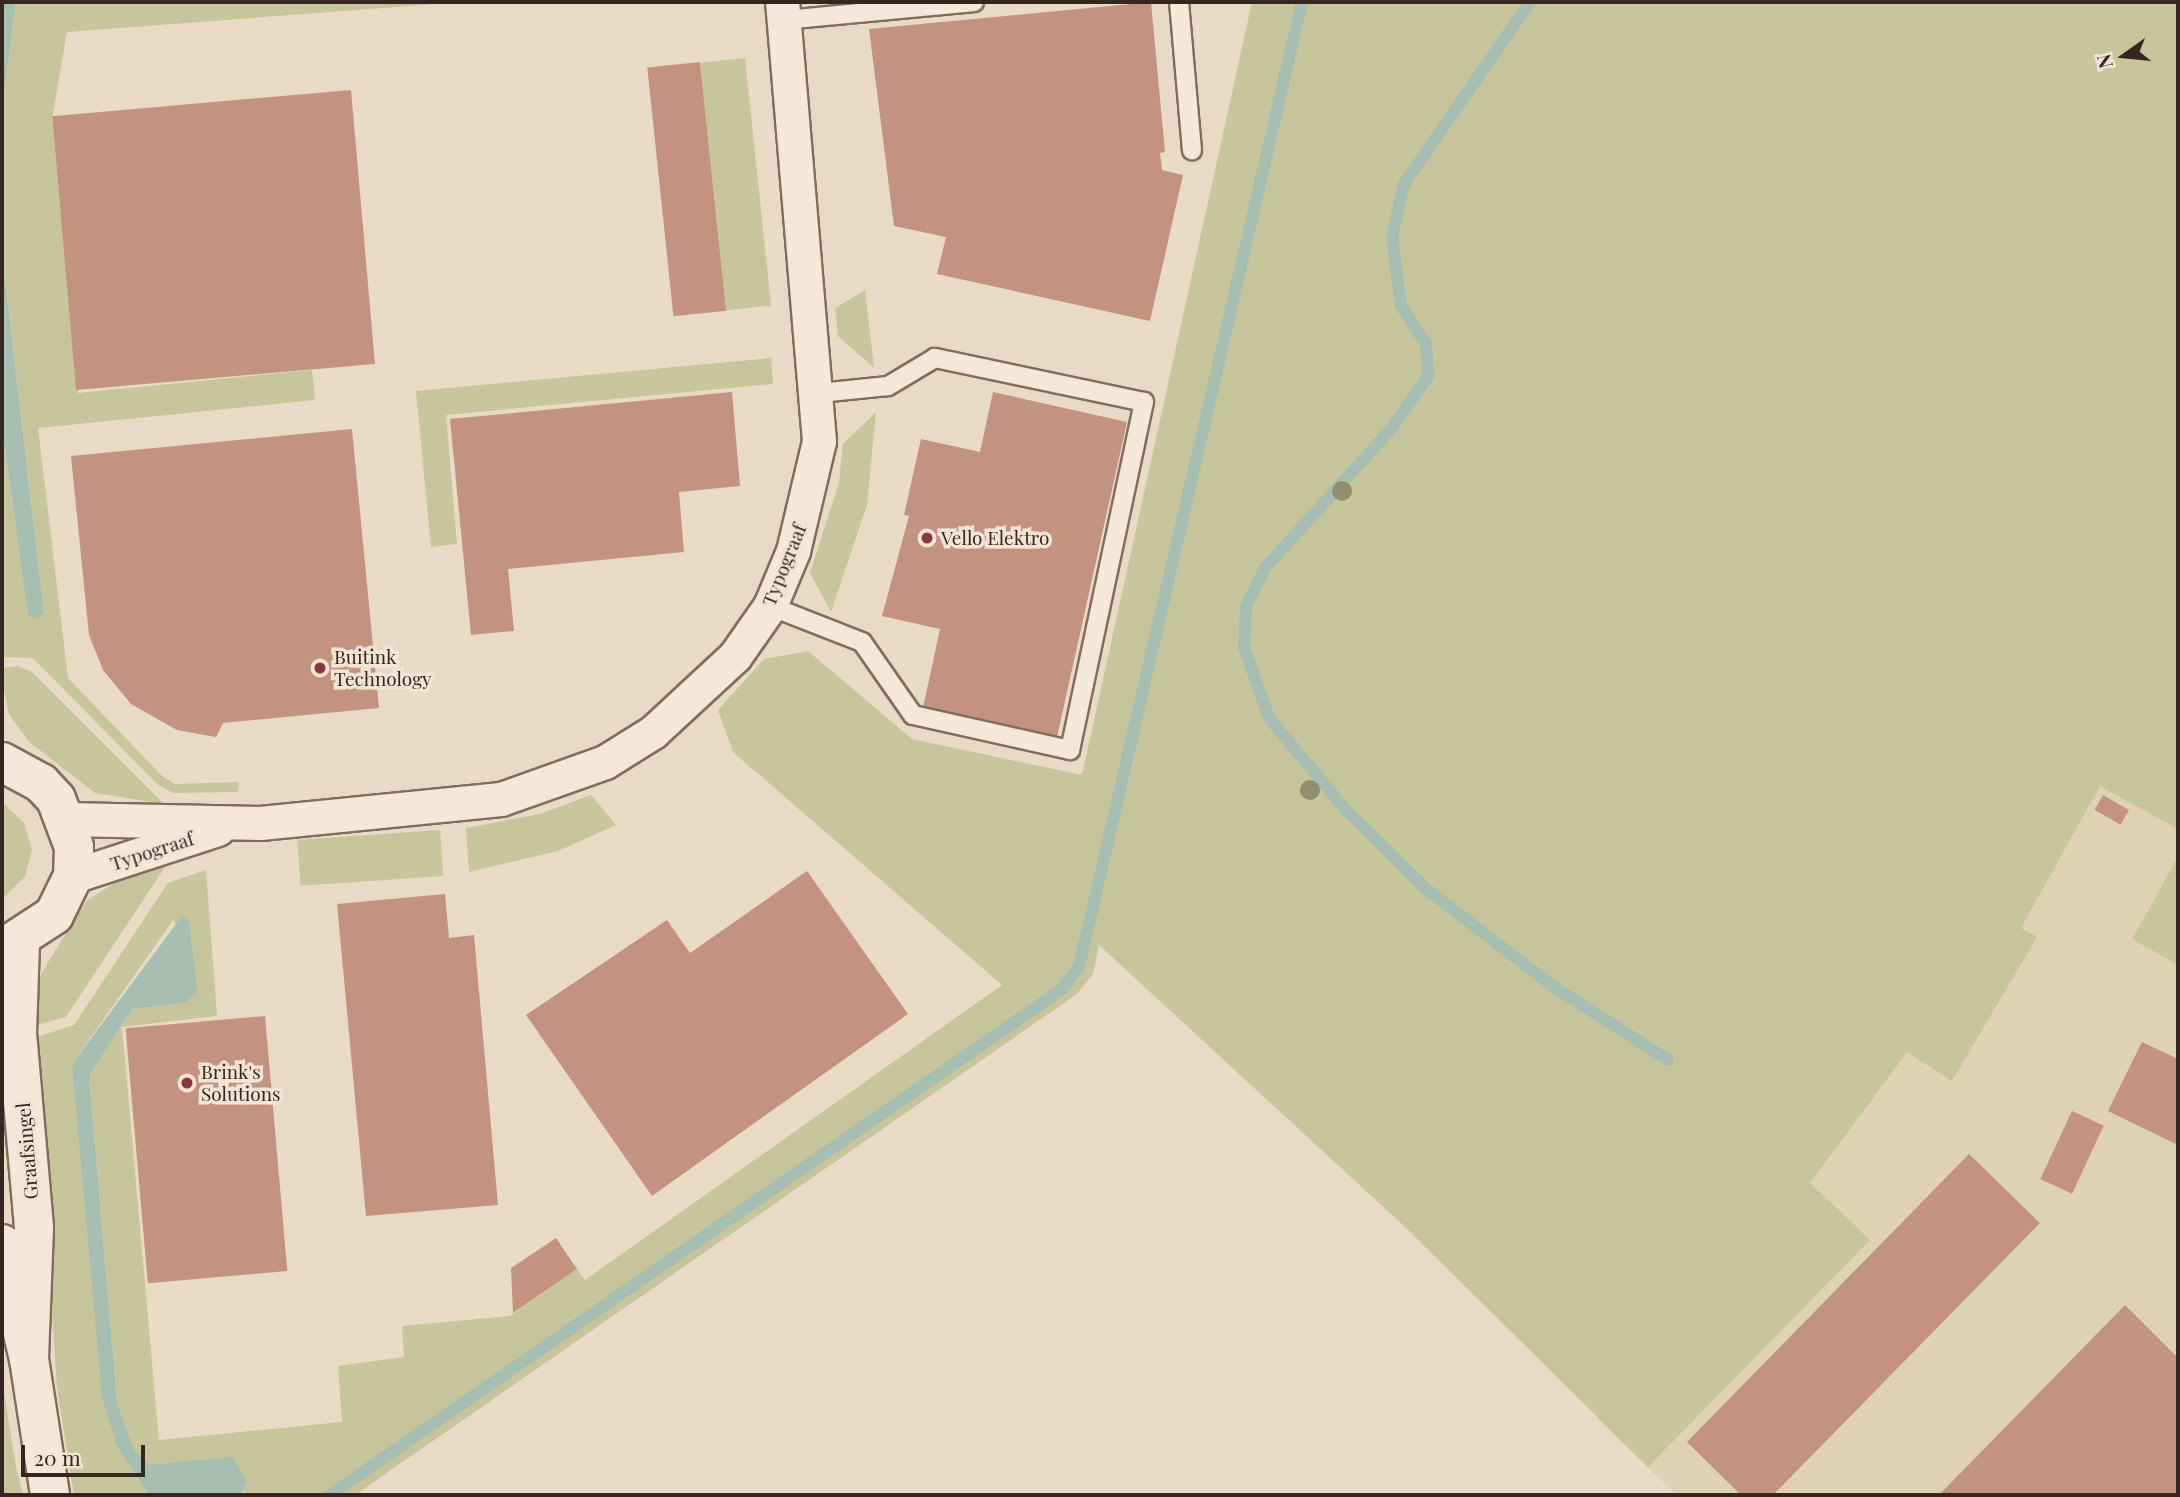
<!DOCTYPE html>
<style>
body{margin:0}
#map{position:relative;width:2180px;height:1497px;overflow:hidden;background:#e9dac6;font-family:"Playfair Display",serif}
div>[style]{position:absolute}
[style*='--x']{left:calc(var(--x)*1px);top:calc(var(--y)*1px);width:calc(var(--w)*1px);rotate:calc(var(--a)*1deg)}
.farmland>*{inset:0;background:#ded1b4}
.green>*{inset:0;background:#c6c59b;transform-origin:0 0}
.water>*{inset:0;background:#a7beb3}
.stream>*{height:12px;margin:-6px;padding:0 6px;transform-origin:6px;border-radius:6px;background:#a7beb3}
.building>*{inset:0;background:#c49280;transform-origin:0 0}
.roads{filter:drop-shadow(2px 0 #836c5e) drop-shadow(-2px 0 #836c5e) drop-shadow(0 2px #836c5e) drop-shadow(0 -2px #836c5e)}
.service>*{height:18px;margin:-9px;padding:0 9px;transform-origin:9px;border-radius:9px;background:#f5e8d8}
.minor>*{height:33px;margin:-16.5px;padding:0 16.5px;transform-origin:16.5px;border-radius:16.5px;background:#f5e8d8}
.tertiary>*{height:38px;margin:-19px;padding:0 19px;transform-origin:19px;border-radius:19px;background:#f5e8d8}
.trees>*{width:20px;height:20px;margin:-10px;border-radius:50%;background:#928e6f}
.dots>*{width:19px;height:19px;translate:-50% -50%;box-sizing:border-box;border:4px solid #f2e5d5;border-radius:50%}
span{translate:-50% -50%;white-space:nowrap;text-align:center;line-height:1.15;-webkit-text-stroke:7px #f2e5d5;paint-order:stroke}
.poi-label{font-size:19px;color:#352720}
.left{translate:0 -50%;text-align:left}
.street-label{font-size:19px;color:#352720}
.frame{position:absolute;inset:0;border:4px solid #352720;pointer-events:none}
.north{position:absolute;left:2089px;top:21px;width:70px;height:70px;-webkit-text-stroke:5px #f2e5d5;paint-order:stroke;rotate:255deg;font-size:19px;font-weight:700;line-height:28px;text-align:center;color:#352720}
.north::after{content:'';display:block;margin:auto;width:24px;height:32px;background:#352720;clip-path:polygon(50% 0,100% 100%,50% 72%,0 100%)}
.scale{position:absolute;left:21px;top:1445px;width:124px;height:32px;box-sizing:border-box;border:4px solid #352720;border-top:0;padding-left:9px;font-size:21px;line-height:24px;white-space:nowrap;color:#352720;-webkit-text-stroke:5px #f2e5d5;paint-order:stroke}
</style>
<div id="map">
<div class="farmland">
<div style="clip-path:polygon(2100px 785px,2178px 829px,2178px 857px,2132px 939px,2178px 965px,2178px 1495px,1677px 1495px,1598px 1420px,1985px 903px,2021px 928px)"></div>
</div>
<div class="green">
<div style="clip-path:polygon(16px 2px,462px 2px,67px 32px,52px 119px,78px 393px,312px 370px,315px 400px,38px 428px,68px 678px,163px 777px,175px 784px,239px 782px,238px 792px,174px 793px,158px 785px,33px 658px,2px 657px,2px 428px,28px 614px,44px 612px,2px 255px,2px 107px)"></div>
<div style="clip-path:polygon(1252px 2px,2178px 2px,2178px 829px,2100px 786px,2021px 928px,2037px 937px,1952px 1081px,1907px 1052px,1810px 1183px,1870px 1240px,1648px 1467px,1404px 1226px,1099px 945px,1093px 974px,1077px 994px,355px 1495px,241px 1495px,246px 1492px,150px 1465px,134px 1450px,117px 1402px,89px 1076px,132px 1009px,185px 1003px,174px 919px,72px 1064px,117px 1447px,149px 1495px,74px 1495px,57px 1387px,34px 1038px,74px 1025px,168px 883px,206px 870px,217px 1016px,122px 1027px,159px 1440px,342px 1422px,338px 1366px,404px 1357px,402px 1326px,510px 1316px,577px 1269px,585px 1280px,1002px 985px,733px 752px,718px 710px,764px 659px,808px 651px,912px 739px,1082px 775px)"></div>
<div style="left:745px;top:58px;width:249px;height:45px;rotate:84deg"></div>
<div style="clip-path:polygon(865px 290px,874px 368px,838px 336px,835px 308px)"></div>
<div style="clip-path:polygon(771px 358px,773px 384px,446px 415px,457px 544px,431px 547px,416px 391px)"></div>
<div style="clip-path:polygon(876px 412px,867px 505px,831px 612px,810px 573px,839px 483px,843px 444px)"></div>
<div style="clip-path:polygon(17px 666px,32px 672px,164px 804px,95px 793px,28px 741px,9px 714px,2px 681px,2px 668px)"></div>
<div style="clip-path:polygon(591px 795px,616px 825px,558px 851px,469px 872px,466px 828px,540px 814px)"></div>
<div style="clip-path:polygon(2px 802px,24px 823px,32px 850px,25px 877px,2px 899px)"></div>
<div style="left:440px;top:830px;width:46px;height:143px;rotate:86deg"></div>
<div style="clip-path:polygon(2178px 857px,2178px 965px,2132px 939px)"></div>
<div style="clip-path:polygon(165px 867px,66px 1017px,33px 1026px,39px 977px,86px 901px,127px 875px)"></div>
<div style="clip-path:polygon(2px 1379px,16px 1467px,23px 1495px,2px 1495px)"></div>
</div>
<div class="water">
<div style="clip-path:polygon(2px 2px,16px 2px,2px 107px)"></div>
<div style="clip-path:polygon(2px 255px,44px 613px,36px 618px,28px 615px,2px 428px)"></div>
<div style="clip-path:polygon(182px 916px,189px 921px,197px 992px,185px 1003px,132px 1009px,89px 1076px,117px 1402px,134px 1450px,150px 1465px,232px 1457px,247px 1482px,241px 1495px,149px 1495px,117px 1447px,102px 1396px,72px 1064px)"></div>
</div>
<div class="stream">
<div style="--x:1530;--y:2;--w:221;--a:124.7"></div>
<div style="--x:1404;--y:184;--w:53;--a:103"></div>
<div style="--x:1392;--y:236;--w:71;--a:82.7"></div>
<div style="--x:1401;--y:306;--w:45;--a:56.7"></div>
<div style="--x:1426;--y:344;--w:32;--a:86"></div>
<div style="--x:1428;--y:376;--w:65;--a:124.9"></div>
<div style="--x:1391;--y:429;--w:188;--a:132.2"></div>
<div style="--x:1265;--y:568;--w:43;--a:116"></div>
<div style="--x:1246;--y:607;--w:40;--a:92.9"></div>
<div style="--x:1244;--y:647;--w:75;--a:70.6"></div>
<div style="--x:1269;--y:718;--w:119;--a:50.1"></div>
<div style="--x:1345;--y:809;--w:112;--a:44.6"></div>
<div style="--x:1425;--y:888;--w:163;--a:37.5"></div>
<div style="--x:1554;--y:987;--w:135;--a:32.6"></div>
<div style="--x:330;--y:1495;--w:888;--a:-34.64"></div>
<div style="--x:1061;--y:990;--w:29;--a:-52"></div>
<div style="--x:1079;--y:967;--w:990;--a:-76.99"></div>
</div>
<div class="building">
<div style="clip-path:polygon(1151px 2px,1165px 152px,1160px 153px,1162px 170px,1183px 175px,1150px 321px,937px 274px,946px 237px,894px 226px,869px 29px)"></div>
<div style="left:700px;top:62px;width:250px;height:53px;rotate:84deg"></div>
<div style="left:351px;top:90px;width:275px;height:300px;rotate:85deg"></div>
<div style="clip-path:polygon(732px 392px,740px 486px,679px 492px,684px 552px,508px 569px,514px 631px,471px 635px,450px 419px)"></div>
<div style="clip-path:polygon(993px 392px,1127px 422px,1057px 737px,923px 708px,940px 629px,882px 616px,909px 516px,904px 515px,921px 439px,980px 452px)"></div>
<div style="clip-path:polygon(352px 429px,379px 708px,223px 723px,216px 737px,177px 730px,131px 704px,103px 670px,89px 635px,71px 456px)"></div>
<div style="left:2103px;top:795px;width:30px;height:17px;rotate:30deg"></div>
<div style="clip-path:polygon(807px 871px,908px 1014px,652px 1196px,526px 1015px,667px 920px,690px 953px)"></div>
<div style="clip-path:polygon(445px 894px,449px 938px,474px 935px,498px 1205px,366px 1216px,337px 904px)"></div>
<div style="left:265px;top:1016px;width:256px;height:140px;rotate:85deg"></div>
<div style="clip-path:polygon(2142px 1042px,2178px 1059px,2178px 1145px,2108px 1111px)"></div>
<div style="left:2072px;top:1111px;width:35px;height:75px;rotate:25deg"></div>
<div style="clip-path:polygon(1969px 1154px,2040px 1223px,1773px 1495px,1741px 1495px,1687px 1442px)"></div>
<div style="clip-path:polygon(556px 1238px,577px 1269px,513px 1313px,511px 1268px)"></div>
<div style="clip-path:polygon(2125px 1305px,2178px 1358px,2178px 1495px,1939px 1495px)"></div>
</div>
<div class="roads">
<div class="service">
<div style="--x:1179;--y:2;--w:149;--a:85"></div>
<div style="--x:784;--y:20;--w:191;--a:-5.4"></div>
<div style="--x:770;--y:606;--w:99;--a:21.4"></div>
<div style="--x:862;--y:642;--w:89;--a:55.1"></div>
<div style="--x:913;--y:715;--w:161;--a:12.6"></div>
<div style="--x:1070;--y:750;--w:356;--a:-78"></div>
<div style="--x:1144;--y:402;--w:214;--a:-168.1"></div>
<div style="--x:935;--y:358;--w:55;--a:149.2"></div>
<div style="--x:888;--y:386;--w:69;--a:174.2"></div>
</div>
<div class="minor">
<div style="--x:67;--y:819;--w:193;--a:1.2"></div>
<div style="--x:260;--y:823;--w:242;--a:-5.7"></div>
<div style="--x:501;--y:799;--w:110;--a:-19.6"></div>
<div style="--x:605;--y:762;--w:57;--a:-32"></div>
<div style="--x:653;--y:732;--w:112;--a:-42.8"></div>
<div style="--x:735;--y:656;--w:61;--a:-55"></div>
<div style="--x:770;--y:606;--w:60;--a:-67.3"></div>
<div style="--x:793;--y:551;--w:113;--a:-76.7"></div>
<div style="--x:819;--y:441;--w:441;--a:-94.8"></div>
<div style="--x:73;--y:876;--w:152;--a:-18"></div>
</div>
<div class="tertiary">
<div style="--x:2;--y:762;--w:44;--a:28.3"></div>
<div style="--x:41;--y:783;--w:22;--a:47"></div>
<div style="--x:56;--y:799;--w:51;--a:69.4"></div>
<div style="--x:74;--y:847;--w:29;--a:92"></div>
<div style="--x:73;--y:876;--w:43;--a:116"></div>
<div style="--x:54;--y:915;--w:62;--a:146.8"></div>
<div style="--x:20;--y:943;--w:90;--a:91.9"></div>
<div style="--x:17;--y:1033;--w:196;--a:85"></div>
<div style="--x:34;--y:1228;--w:131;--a:92.2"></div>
<div style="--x:2;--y:1244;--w:118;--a:76.8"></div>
<div style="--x:29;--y:1359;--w:138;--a:81.2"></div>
</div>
</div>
<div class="trees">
<div style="left:1342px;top:491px"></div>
<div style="left:1310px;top:790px"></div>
</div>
<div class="dots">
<div style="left:927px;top:538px;background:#8c3441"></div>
<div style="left:320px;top:668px;background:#8c3441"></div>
<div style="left:187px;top:1083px;background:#8c3441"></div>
</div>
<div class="poi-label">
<span class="left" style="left:941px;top:538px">Vello Elektro</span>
<span class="left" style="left:334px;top:668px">Buitink<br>Technology</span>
<span class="left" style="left:201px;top:1083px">Brink's<br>Solutions</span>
</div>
<div class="street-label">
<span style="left:784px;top:565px;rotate:-68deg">Typograaf</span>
<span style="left:152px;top:851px;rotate:-18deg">Typograaf</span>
<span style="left:27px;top:1151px;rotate:-95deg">Graafsingel</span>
</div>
<div class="frame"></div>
<div class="north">N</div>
<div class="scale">20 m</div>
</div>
